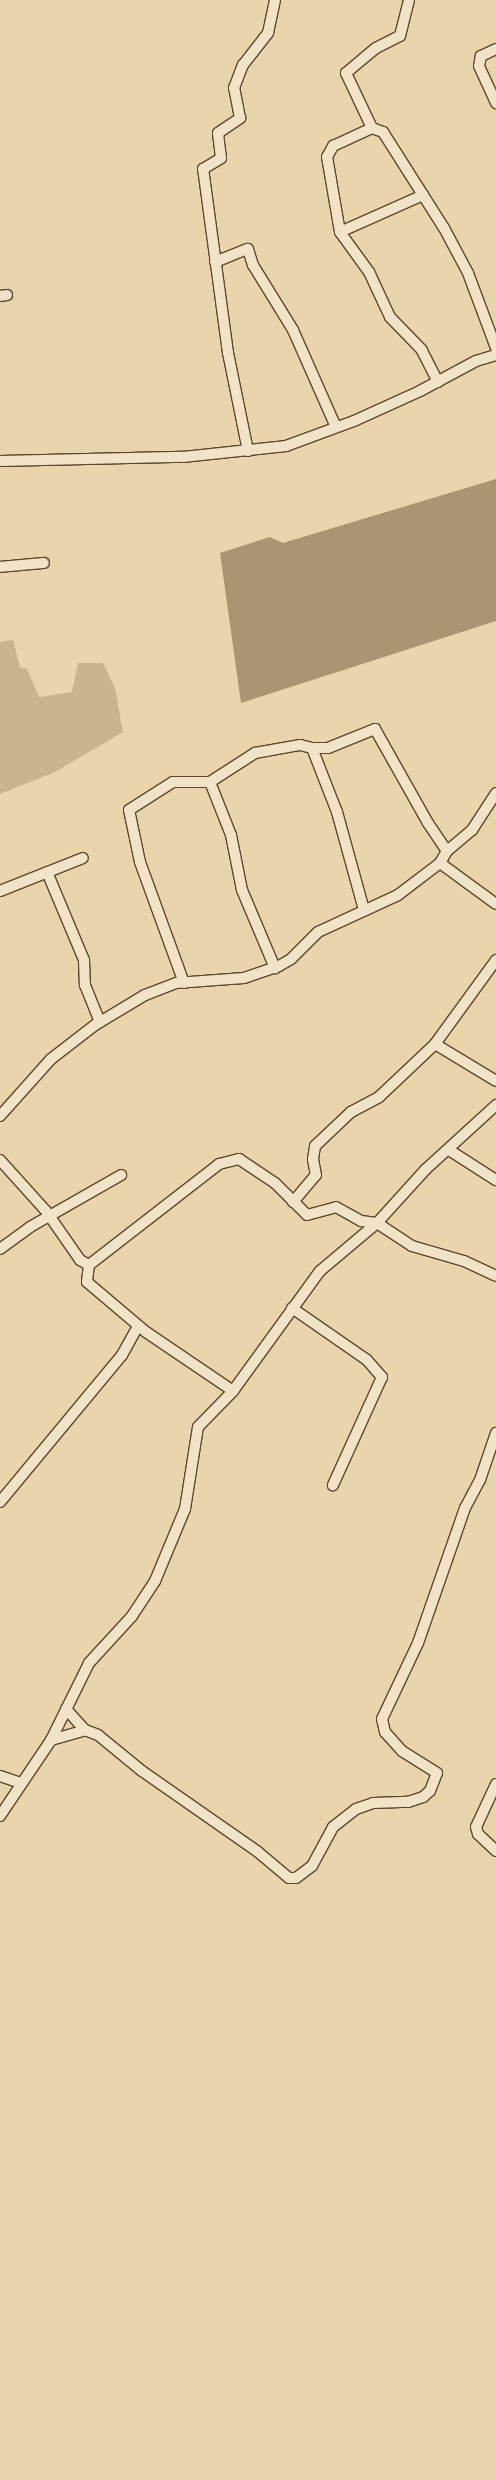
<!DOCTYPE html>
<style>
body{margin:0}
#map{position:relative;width:496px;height:2480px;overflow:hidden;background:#ead4ab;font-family:"Libre Bodoni",serif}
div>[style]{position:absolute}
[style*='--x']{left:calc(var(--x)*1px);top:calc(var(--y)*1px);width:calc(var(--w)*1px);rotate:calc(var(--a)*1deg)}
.green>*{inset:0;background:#cab48e}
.water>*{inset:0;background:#aa9471}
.roads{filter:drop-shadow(1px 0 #5e462c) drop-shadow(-1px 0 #5e462c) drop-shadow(0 1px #5e462c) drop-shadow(0 -1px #5e462c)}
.minor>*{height:10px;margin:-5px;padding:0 5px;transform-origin:5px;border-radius:5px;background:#f1e3c8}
span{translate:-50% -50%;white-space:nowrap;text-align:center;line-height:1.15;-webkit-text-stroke:4.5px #f1e3c8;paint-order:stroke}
</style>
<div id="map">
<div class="green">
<div style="clip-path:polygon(13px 640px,20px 667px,27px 669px,39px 697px,72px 692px,78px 663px,103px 663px,115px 688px,123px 732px,55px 772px,0 794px,0 642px)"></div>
</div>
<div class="water">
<div style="clip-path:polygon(496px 479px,496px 621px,241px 703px,220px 553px,270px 537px,283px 543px)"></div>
</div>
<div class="roads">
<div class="minor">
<div style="--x:496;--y:49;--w:17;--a:155"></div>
<div style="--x:481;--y:56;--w:10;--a:101"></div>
<div style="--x:479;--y:66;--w:41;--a:65.3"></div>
<div style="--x:372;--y:128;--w:61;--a:-115.3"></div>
<div style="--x:346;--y:73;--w:39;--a:-40"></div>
<div style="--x:376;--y:48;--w:27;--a:-27"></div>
<div style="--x:400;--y:36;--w:37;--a:-76"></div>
<div style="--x:340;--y:232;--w:91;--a:-24"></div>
<div style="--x:215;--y:262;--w:35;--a:-22"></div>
<div style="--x:248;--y:249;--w:17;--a:73"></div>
<div style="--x:253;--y:265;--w:76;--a:58.4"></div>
<div style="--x:293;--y:330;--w:106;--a:66.1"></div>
<div style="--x:0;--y:296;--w:7;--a:-8"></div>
<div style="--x:438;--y:382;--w:36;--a:-117"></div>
<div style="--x:422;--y:350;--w:46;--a:-134.1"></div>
<div style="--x:390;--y:317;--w:50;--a:-115"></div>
<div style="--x:369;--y:272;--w:49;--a:-125.9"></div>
<div style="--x:340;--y:232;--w:76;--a:-99.8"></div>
<div style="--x:327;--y:157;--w:13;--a:-61"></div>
<div style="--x:333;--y:146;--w:43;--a:-24.8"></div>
<div style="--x:372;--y:128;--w:12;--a:20"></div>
<div style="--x:383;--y:132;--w:114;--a:57.6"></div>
<div style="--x:444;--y:228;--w:51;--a:61.9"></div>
<div style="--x:468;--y:273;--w:80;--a:69.5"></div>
<div style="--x:248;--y:451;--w:100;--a:-101.5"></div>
<div style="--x:228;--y:353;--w:186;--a:-97.7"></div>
<div style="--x:203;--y:169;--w:21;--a:-31"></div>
<div style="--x:221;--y:158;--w:25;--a:-97"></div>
<div style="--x:218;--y:133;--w:27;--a:-34"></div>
<div style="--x:240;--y:118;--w:31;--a:-101"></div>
<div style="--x:234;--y:88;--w:25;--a:-69"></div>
<div style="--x:243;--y:65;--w:41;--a:-52"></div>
<div style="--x:268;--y:33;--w:34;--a:-78"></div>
<div style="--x:0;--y:461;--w:183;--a:-1.3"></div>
<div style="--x:183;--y:457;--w:104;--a:-6.1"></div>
<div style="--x:286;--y:446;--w:72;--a:-20.2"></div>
<div style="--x:354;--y:421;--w:72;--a:-24.4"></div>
<div style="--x:420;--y:391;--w:64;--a:-28.2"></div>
<div style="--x:476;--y:361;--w:21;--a:-17"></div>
<div style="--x:0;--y:567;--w:44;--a:-5.2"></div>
<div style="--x:312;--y:748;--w:16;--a:0"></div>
<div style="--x:328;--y:748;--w:51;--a:-22"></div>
<div style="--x:375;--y:729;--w:108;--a:60.6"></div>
<div style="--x:428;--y:823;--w:34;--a:56"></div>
<div style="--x:210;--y:782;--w:57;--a:68.4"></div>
<div style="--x:231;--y:835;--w:56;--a:78.7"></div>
<div style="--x:242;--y:890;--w:85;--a:67.1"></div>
<div style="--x:440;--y:863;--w:69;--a:36.2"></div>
<div style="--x:47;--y:872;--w:95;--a:67.2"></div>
<div style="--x:84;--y:960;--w:25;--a:88"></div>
<div style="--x:85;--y:985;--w:40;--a:68"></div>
<div style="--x:0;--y:891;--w:89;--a:-21.7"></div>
<div style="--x:184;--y:983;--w:129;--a:-110"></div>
<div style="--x:140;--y:862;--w:53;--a:-101.9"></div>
<div style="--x:129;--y:810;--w:52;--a:-32.5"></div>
<div style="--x:173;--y:782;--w:37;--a:0"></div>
<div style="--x:210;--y:782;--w:54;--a:-32.8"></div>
<div style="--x:255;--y:753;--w:46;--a:-10.1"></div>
<div style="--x:300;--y:745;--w:12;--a:14"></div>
<div style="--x:312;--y:748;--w:69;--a:68.7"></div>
<div style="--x:337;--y:812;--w:102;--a:74.6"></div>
<div style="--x:435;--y:1044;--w:104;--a:-54"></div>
<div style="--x:0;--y:1116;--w:76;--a:-48.2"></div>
<div style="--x:51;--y:1059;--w:56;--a:-37.7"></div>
<div style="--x:95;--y:1025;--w:58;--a:-31"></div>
<div style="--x:145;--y:995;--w:33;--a:-21"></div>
<div style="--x:176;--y:983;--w:68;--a:-4.2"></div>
<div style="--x:244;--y:978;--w:37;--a:-19"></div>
<div style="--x:279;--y:966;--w:14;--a:-30"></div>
<div style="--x:291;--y:959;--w:38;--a:-45"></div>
<div style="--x:318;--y:932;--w:88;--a:-24.8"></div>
<div style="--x:398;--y:895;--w:53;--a:-37.3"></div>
<div style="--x:440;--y:863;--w:14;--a:-60"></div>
<div style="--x:447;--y:851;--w:33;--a:-40"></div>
<div style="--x:472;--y:830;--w:44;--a:-57"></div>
<div style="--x:449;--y:1150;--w:56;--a:32.6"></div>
<div style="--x:0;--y:1160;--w:69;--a:48"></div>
<div style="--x:46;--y:1211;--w:60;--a:55.2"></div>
<div style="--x:80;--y:1260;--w:10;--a:29"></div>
<div style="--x:89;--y:1265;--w:17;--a:97"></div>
<div style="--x:87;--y:1282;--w:77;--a:40.3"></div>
<div style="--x:146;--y:1332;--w:105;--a:34.1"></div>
<div style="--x:293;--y:1202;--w:35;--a:-50"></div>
<div style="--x:316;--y:1175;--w:16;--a:-101"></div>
<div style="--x:313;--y:1159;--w:13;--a:-81"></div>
<div style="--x:315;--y:1146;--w:50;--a:-43.4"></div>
<div style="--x:351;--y:1112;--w:32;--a:-28"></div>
<div style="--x:379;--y:1097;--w:77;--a:-43.4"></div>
<div style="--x:435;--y:1044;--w:71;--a:31.2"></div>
<div style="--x:0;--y:1249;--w:37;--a:-36"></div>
<div style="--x:30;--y:1227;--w:105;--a:-29.7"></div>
<div style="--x:89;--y:1265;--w:165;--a:-37.8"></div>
<div style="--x:219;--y:1164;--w:21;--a:-14"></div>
<div style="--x:239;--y:1159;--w:43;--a:33.7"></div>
<div style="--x:275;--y:1183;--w:45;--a:45"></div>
<div style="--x:307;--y:1215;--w:30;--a:-15"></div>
<div style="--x:336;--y:1207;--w:29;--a:29"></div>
<div style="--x:361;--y:1221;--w:16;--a:7"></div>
<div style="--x:377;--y:1223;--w:42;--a:33.3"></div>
<div style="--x:412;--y:1246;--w:54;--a:16.1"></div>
<div style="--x:464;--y:1261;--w:35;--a:25"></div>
<div style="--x:292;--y:1308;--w:91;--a:34.7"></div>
<div style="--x:367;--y:1360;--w:23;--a:49"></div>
<div style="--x:382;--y:1377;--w:119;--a:114.4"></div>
<div style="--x:0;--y:1502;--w:191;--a:-50.3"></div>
<div style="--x:122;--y:1355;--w:33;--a:-61"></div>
<div style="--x:66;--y:1709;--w:28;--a:48"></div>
<div style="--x:85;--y:1730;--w:14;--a:21"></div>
<div style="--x:98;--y:1735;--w:57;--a:39.3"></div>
<div style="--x:142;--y:1771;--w:141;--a:34.9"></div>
<div style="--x:258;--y:1852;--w:40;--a:40"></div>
<div style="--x:289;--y:1878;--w:7;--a:0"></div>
<div style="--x:296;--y:1878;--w:20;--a:-37"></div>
<div style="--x:312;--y:1866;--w:44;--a:-61.7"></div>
<div style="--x:333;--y:1827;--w:29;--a:-38"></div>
<div style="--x:356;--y:1809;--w:18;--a:-19"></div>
<div style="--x:373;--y:1803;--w:35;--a:-2"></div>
<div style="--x:408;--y:1802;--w:16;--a:-18"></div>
<div style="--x:423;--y:1797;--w:9;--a:-41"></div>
<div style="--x:430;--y:1791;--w:19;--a:-69"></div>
<div style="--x:437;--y:1773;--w:41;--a:-147.8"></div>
<div style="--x:402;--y:1751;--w:25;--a:-132"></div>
<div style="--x:385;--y:1732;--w:13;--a:-103"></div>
<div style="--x:382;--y:1719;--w:84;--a:-64.7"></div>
<div style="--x:418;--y:1643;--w:143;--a:-70.8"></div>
<div style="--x:465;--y:1508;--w:32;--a:-62"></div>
<div style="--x:480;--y:1480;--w:50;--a:-71.2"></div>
<div style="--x:51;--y:1740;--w:35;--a:-16"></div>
<div style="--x:0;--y:1776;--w:21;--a:19"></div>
<div style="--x:496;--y:1784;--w:47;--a:114.9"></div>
<div style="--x:476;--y:1827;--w:7;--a:74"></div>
<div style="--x:478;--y:1834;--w:25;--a:43"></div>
<div style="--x:0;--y:1816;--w:92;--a:-56.1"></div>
<div style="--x:51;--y:1740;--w:86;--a:-63.7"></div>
<div style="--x:89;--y:1663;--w:64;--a:-47.5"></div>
<div style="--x:132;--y:1616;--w:42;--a:-56.7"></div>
<div style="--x:155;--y:1581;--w:78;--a:-67.4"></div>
<div style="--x:185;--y:1509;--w:83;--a:-81"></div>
<div style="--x:198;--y:1427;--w:50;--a:-45.8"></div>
<div style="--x:233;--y:1391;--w:148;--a:-54.1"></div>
<div style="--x:320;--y:1271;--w:75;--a:-40.1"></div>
<div style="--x:377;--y:1223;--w:73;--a:-47.8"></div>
<div style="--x:426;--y:1169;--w:95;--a:-42.4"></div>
</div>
</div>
</div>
